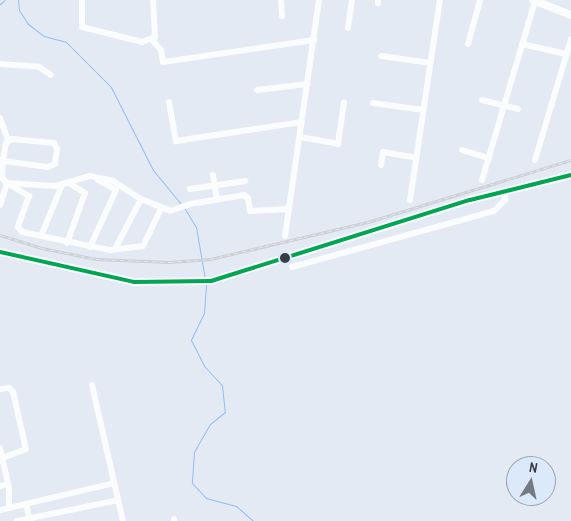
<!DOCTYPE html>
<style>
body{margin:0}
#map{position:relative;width:571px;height:521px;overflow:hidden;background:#e3eaf3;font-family:"Archivo Narrow",sans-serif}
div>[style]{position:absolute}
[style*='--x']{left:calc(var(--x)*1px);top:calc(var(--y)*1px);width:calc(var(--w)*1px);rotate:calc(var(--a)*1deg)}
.stream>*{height:1px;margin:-0.5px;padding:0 0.5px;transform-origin:0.5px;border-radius:0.5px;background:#93bcf4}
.minor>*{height:6px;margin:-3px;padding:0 3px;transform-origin:3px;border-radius:3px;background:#fbfcfd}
.major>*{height:8px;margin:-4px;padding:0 4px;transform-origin:4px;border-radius:4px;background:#fbfcfd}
.rail>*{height:3px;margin-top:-1.5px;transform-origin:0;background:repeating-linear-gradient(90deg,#dce9fa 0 4px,#ccced1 0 8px);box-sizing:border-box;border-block:1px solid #ccced1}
.bus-1>*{height:4px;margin:-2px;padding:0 2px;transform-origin:2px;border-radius:2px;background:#00a651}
.dots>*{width:14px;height:14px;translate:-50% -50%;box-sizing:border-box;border:2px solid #dce9fa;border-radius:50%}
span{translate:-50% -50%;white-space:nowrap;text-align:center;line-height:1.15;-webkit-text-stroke:5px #dce9fa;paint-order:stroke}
.north{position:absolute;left:506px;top:456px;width:50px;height:50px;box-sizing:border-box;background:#dce9fa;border:1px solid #9aa4b1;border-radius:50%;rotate:10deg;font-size:14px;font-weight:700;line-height:20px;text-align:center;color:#383d44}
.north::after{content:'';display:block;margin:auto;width:18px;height:22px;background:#747a81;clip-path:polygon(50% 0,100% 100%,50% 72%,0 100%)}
</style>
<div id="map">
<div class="stream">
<div style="--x:18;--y:0;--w:10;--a:84"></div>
<div style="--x:19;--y:10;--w:17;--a:57"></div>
<div style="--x:28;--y:24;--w:20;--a:37"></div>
<div style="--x:44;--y:36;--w:23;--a:15"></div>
<div style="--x:66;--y:42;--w:64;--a:45"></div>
<div style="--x:111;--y:87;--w:93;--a:63.2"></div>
<div style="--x:153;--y:170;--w:44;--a:50.5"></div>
<div style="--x:0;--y:4;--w:6;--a:-39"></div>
<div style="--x:185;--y:209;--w:21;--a:59"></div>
<div style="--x:196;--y:227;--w:53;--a:80.2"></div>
<div style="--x:206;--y:285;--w:28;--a:94"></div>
<div style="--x:204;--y:313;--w:30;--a:116"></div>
<div style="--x:191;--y:340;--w:30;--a:63"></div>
<div style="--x:205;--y:367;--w:25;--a:47"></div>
<div style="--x:222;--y:385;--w:27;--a:84"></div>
<div style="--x:225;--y:412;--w:19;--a:141"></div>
<div style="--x:210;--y:424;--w:32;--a:120"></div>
<div style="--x:194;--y:452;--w:31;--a:94"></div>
<div style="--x:192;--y:483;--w:21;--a:47"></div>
<div style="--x:206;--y:498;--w:31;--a:15"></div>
<div style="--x:236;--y:506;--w:23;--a:41"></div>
</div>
<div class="minor">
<div style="--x:82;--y:0;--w:27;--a:90"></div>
<div style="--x:82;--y:27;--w:62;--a:14"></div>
<div style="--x:142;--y:42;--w:14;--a:-21"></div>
<div style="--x:155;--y:37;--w:37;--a:-93"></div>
<div style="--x:281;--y:0;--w:16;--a:86"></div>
<div style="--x:378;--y:3;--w:3;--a:-90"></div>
<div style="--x:348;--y:28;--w:28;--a:-82"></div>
<div style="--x:152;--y:40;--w:13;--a:48"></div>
<div style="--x:161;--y:50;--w:12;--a:81"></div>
<div style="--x:163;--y:62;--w:153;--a:-8.3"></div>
<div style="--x:468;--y:44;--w:46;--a:-74.7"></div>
<div style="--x:522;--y:44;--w:45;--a:12.8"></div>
<div style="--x:381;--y:56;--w:50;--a:8"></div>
<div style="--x:0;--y:64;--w:39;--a:4"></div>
<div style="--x:39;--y:67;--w:14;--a:34"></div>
<div style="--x:257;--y:90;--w:51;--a:-6.7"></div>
<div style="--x:482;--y:100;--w:37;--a:14"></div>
<div style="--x:169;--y:102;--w:40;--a:80"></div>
<div style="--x:176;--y:141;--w:127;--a:-8.6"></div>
<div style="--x:373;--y:103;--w:51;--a:7.8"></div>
<div style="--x:0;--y:118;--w:23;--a:70"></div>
<div style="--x:300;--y:137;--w:39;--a:10"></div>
<div style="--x:338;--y:144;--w:42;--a:-81.9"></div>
<div style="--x:12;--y:139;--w:42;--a:5.4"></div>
<div style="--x:54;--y:143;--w:7;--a:63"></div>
<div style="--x:57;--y:149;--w:15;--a:98"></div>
<div style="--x:55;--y:164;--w:8;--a:157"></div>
<div style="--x:48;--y:167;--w:45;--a:-172.4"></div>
<div style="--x:3;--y:161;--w:18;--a:-81"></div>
<div style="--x:6;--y:143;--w:7;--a:-34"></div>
<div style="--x:462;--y:150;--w:28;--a:17"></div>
<div style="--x:0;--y:160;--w:3;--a:18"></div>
<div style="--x:3;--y:161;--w:17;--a:93"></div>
<div style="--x:2;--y:178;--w:7;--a:45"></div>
<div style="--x:7;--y:183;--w:48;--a:3.6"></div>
<div style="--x:55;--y:186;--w:36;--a:-16"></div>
<div style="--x:90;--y:176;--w:24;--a:12"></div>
<div style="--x:113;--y:181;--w:33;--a:33"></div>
<div style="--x:141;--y:199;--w:31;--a:22"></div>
<div style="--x:170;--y:211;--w:21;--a:-19"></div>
<div style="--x:190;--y:204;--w:55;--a:-9.5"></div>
<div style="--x:244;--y:195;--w:5;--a:37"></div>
<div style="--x:248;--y:198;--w:13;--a:81"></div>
<div style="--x:250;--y:211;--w:39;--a:-3"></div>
<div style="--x:535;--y:160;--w:126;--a:-73.4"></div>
<div style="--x:381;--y:165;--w:13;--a:-81"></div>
<div style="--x:383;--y:152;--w:34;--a:10"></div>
<div style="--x:213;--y:175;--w:24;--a:81"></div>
<div style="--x:482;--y:180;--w:187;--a:-73.5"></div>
<div style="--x:190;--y:189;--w:56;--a:-8.3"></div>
<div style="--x:410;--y:200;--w:202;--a:-81.5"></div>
<div style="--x:0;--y:205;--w:23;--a:-72"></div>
<div style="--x:7;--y:183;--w:26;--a:31"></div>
<div style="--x:29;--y:196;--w:33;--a:110"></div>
<div style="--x:18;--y:227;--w:6;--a:51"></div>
<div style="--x:22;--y:232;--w:90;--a:11.6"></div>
<div style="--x:110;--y:250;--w:33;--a:-7"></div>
<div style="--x:143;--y:246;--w:41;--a:-64.1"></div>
<div style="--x:41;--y:236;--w:55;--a:-67.6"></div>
<div style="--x:285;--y:236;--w:238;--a:-81.8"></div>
<div style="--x:67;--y:243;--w:53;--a:-70.2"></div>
<div style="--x:85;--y:193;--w:19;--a:-148"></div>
<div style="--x:90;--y:247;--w:63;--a:-65.5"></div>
<div style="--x:116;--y:190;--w:21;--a:-151"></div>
<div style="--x:115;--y:249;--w:56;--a:-62.5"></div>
<div style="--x:292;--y:267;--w:210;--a:-15.5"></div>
<div style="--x:494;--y:211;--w:16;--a:-45"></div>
<div style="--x:505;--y:200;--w:8;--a:-90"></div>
<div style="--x:92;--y:385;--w:139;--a:77.2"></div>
<div style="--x:0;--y:389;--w:9;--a:-6"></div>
<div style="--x:9;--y:388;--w:6;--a:45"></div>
<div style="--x:13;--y:392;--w:58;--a:77.2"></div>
<div style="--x:26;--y:449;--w:26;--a:159"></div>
<div style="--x:0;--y:448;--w:41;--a:77.3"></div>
<div style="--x:9;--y:488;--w:20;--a:90"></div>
<div style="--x:0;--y:486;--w:8;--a:-14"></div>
<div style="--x:26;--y:504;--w:17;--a:77"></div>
<div style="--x:0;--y:510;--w:117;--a:-13.3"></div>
<div style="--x:174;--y:519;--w:2;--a:90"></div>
<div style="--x:17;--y:521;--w:103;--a:-11.7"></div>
</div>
<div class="major">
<div style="--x:533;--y:0;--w:41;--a:21.5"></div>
<div style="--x:0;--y:252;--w:137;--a:12.6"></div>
<div style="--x:134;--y:282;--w:77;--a:-0.7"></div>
<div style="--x:211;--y:281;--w:271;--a:-17.4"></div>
<div style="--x:470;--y:200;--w:104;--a:-13.9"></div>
</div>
<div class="rail">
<div style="--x:0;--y:235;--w:44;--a:17.2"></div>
<div style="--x:42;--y:248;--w:55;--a:11.5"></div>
<div style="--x:96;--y:259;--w:74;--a:2.3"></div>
<div style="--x:170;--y:262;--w:41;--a:-4.2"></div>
<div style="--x:211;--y:259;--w:161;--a:-13.3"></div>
<div style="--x:368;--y:222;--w:212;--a:-17"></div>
</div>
<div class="bus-1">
<div style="--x:0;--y:252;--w:137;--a:12.6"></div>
<div style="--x:134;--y:282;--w:77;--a:-0.7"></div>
<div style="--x:211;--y:281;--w:271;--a:-17.4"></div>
<div style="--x:470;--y:200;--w:104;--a:-13.9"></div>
</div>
<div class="dots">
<div style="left:285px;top:258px;background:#383d44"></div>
</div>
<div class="north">N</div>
</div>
